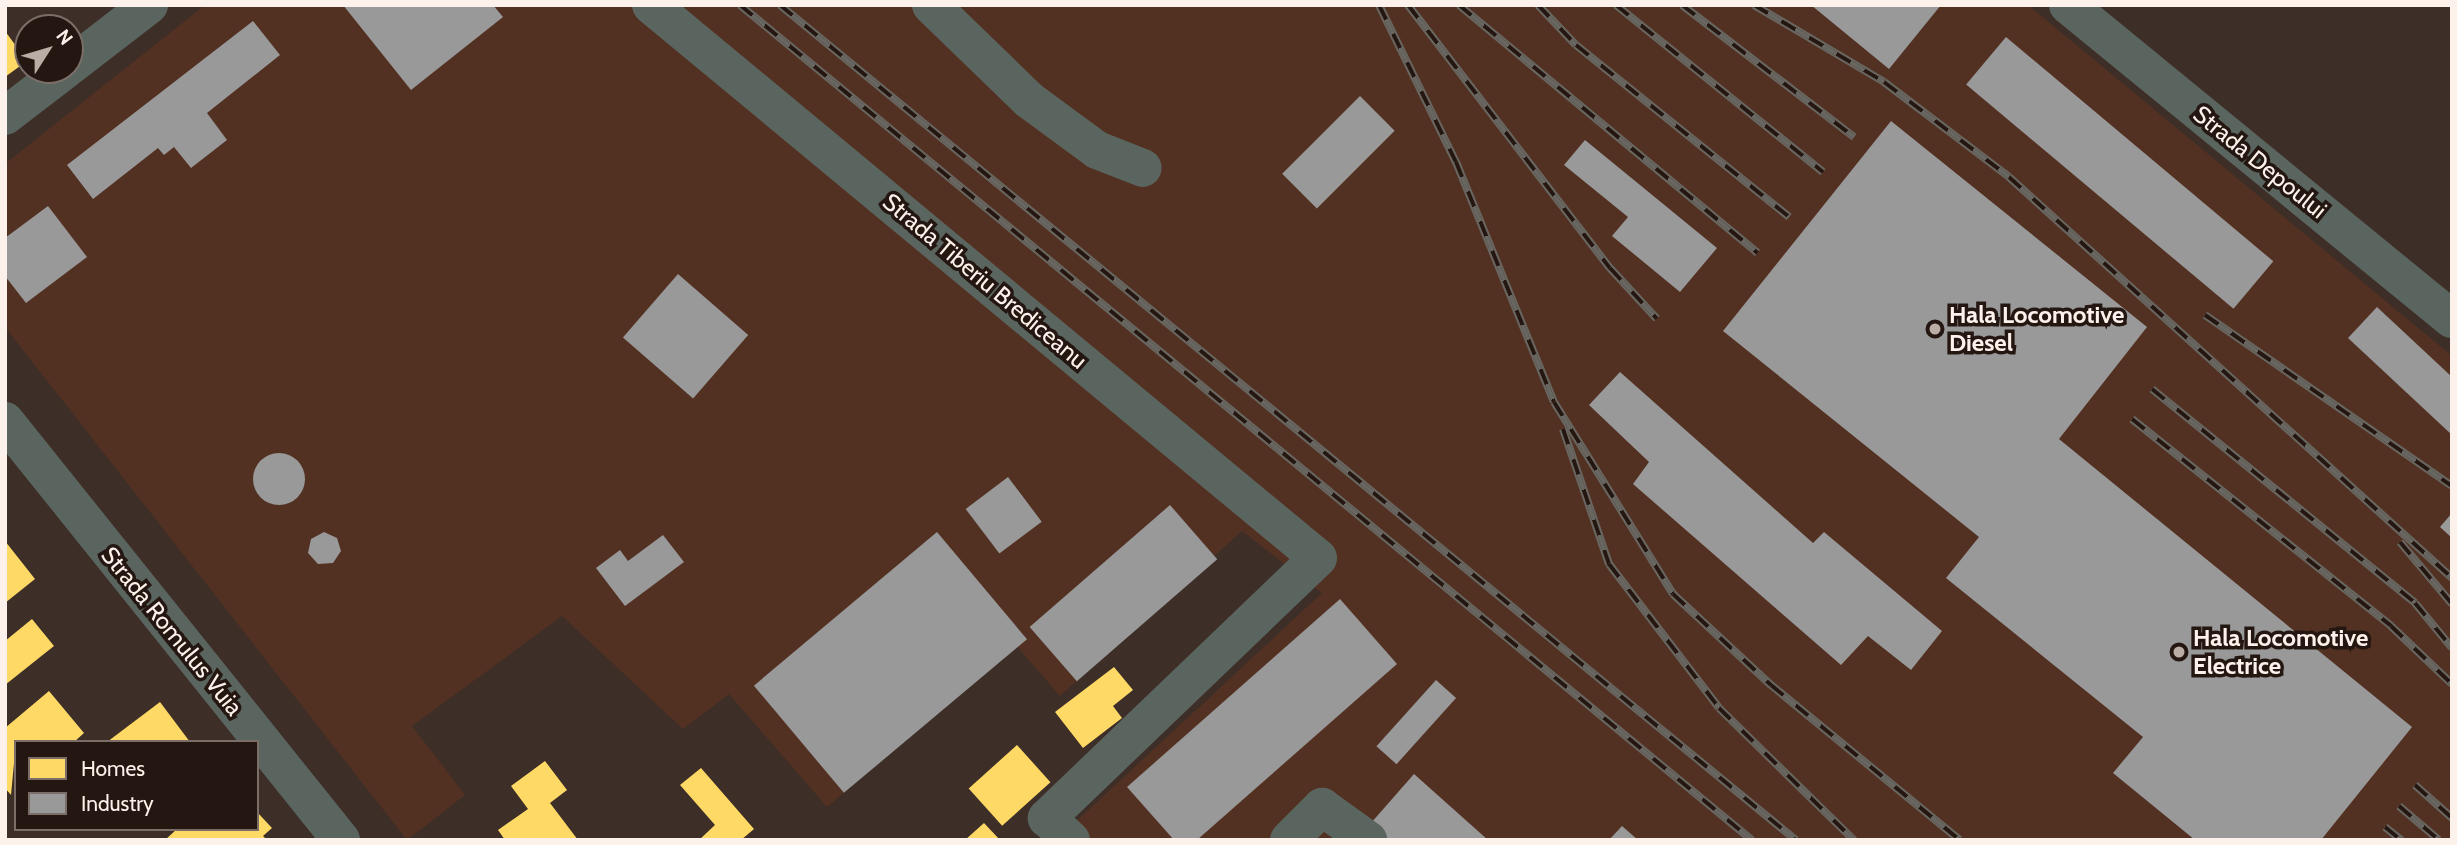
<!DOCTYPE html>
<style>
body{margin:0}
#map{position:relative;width:2457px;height:845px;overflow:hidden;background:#3d2e27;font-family:Cabin,sans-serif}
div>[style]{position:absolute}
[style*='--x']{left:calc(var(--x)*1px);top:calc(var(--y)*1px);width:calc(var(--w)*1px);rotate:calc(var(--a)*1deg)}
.built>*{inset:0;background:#533122}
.homes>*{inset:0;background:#ffd966;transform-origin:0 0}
.industry>*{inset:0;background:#999;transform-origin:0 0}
.round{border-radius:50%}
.minor>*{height:38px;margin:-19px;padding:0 19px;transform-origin:19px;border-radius:19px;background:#5b655f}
.rail>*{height:8px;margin-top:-4px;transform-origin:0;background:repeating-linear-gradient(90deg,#241711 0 16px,#686661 0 32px);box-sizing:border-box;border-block:2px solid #686661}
.dots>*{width:19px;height:19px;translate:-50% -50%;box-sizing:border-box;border:4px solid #241711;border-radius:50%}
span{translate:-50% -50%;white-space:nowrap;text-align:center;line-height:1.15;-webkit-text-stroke:7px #241711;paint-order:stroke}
.street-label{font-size:24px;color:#fdf1eb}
.poi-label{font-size:24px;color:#fdf1eb;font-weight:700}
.left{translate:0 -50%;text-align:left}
.frame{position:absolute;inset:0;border:7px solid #fdf1eb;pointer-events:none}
.legend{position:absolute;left:14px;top:740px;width:245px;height:91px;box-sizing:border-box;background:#241711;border:2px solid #7b6e68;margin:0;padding:9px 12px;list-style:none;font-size:21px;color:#fdf1eb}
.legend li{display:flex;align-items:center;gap:14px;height:35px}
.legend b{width:35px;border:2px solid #7b6e68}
.north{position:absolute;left:14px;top:14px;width:70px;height:70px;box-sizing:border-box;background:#241711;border:2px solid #7b6e68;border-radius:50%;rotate:53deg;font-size:19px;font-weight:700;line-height:28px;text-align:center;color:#fdf1eb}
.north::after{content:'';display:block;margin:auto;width:24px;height:32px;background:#baada6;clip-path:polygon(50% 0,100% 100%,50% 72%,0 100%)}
</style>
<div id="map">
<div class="built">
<div style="clip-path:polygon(205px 5px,2028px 5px,2452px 356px,2452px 840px,1056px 840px,1322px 593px,1242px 531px,1060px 696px,1016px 645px,827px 807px,729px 694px,683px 729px,562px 616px,412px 726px,465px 795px,407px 840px,5px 327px,5px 164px)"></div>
</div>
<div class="homes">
<div style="clip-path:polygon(5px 31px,27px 61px,5px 77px)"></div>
<div style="clip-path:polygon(5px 541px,35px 579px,5px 603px)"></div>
<div style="clip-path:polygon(32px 619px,54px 646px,5px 685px,5px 641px)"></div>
<div style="clip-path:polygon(1114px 667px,1133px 690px,1113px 706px,1122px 718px,1083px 748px,1055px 712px)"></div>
<div style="clip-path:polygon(49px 691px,84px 733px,74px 742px,16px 742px,11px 795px,5px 788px,5px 728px)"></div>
<div style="clip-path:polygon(160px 702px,190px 742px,107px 742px)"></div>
<div style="left:1017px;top:745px;width:50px;height:65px;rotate:48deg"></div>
<div style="clip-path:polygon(545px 761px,567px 790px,550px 803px,578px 840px,505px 840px,498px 830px,528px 809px,511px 786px)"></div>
<div style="clip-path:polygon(701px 768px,754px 829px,741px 840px,699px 840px,715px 825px,680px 785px)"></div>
<div style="clip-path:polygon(257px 812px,272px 828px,263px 836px,267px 840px,165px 840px,177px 829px,257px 829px)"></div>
<div style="clip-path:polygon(984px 823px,1000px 840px,965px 840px)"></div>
</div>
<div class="industry">
<div style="clip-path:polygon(343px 5px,493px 5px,503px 17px,411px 90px)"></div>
<div style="clip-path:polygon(1811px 5px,1941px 5px,1889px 69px)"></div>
<div style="clip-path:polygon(253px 21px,280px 55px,207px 113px,227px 140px,191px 168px,174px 147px,164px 155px,158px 148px,93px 199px,67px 165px)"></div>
<div style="left:2006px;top:37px;width:349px;height:62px;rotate:40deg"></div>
<div style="left:1360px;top:96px;width:49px;height:110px;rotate:45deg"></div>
<div style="clip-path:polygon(1891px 121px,2147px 327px,2059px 439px,2412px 727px,2321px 840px,2195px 840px,2113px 773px,2143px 737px,1946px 578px,1979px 537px,1723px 331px)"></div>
<div style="clip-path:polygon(1585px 140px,1717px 248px,1680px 292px,1612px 236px,1628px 217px,1564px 165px)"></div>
<div style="clip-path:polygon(48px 206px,87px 257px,26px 303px,5px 276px,5px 238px)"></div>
<div style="left:678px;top:274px;width:93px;height:84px;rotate:41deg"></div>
<div style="clip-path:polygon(2377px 307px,2452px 377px,2452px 435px,2348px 338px)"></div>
<div style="clip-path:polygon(1620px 372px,1813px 543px,1824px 532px,1942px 631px,1911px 670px,1868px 636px,1841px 665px,1633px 484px,1649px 462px,1589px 405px)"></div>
<div class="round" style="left:253px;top:453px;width:52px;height:52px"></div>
<div style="left:1008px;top:477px;width:56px;height:53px;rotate:53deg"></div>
<div style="left:1170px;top:505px;width:72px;height:186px;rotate:49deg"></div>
<div style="clip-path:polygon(2452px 513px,2452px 538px,2440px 527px)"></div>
<div style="clip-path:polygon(324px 532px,337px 538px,341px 551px,333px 563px,318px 564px,308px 553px,311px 539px)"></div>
<div style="left:937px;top:532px;width:140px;height:239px;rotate:50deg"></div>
<div style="clip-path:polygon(663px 535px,684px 562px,625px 606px,596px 568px,620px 550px,628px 561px)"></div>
<div style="clip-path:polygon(1340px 599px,1397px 664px,1197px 840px,1174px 840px,1127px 787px)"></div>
<div style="left:1436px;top:680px;width:27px;height:89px;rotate:42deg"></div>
<div style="clip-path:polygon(1414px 774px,1488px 840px,1389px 840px,1371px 823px)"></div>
<div style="clip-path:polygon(1622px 826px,1638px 840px,1609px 840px)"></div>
</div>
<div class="minor">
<div style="--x:651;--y:5;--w:866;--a:39.66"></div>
<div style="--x:1318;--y:558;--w:376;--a:136.2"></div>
<div style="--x:1047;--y:818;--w:33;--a:43"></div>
<div style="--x:931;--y:5;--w:136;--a:44.1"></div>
<div style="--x:1029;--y:100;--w:84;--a:36.3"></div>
<div style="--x:1097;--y:150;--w:49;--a:21.4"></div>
<div style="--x:2068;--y:5;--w:496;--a:39.3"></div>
<div style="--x:70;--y:66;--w:100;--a:-37.7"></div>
<div style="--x:5;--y:116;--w:76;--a:-37.5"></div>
<div style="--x:5;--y:421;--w:537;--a:51.27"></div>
<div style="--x:1289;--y:840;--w:47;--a:-45"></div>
<div style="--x:1322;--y:807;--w:57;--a:35.7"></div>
</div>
<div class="rail">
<div style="--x:740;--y:5;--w:1312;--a:39.53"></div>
<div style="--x:780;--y:5;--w:1315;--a:39.42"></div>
<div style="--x:1379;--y:5;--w:175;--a:63.9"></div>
<div style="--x:1456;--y:162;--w:259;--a:67.8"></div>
<div style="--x:1554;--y:402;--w:226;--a:58.2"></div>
<div style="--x:1673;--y:594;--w:134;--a:42.9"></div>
<div style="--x:1771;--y:685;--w:244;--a:39.4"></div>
<div style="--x:1408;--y:5;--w:332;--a:52.5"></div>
<div style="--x:1610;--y:268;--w:69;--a:47.3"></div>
<div style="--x:1459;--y:5;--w:388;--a:39.7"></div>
<div style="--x:1538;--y:5;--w:55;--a:46.5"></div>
<div style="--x:1576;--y:45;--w:274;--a:38.9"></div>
<div style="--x:1616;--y:5;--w:266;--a:38.9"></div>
<div style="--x:1682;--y:5;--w:217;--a:37.5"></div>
<div style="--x:1754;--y:5;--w:151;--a:30.6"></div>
<div style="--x:1884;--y:82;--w:157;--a:37.2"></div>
<div style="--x:2009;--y:177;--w:598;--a:42.15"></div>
<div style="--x:2205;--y:315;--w:300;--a:34.7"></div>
<div style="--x:2152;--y:389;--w:339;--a:39.1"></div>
<div style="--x:2415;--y:603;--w:58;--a:50.6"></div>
<div style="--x:2132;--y:419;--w:332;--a:38.6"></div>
<div style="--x:2391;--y:626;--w:84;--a:43.6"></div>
<div style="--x:1563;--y:429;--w:143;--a:71.2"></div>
<div style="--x:1609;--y:564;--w:181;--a:52.6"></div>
<div style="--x:1719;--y:708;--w:189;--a:44.4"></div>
<div style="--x:2400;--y:542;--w:81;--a:50"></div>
<div style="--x:2415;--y:785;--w:50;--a:41.7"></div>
<div style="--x:2399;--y:806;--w:52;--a:40.4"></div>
<div style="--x:2385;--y:827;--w:21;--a:39"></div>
</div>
<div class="dots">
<div style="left:1935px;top:329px;background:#baada6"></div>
<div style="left:2179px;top:652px;background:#baada6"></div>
</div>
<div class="street-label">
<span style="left:2260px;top:162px;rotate:39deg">Strada Depoului</span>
<span style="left:985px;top:281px;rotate:40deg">Strada Tiberiu Brediceanu</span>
<span style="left:172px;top:631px;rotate:51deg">Strada Romulus Vuia</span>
</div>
<div class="poi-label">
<span class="left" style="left:1949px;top:329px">Hala Locomotive<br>Diesel</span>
<span class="left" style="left:2193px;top:652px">Hala Locomotive<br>Electrice</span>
</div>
<div class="frame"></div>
<ul class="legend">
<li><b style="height:19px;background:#ffd966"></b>Homes</li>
<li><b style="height:19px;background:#999"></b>Industry</li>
</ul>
<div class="north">N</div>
</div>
